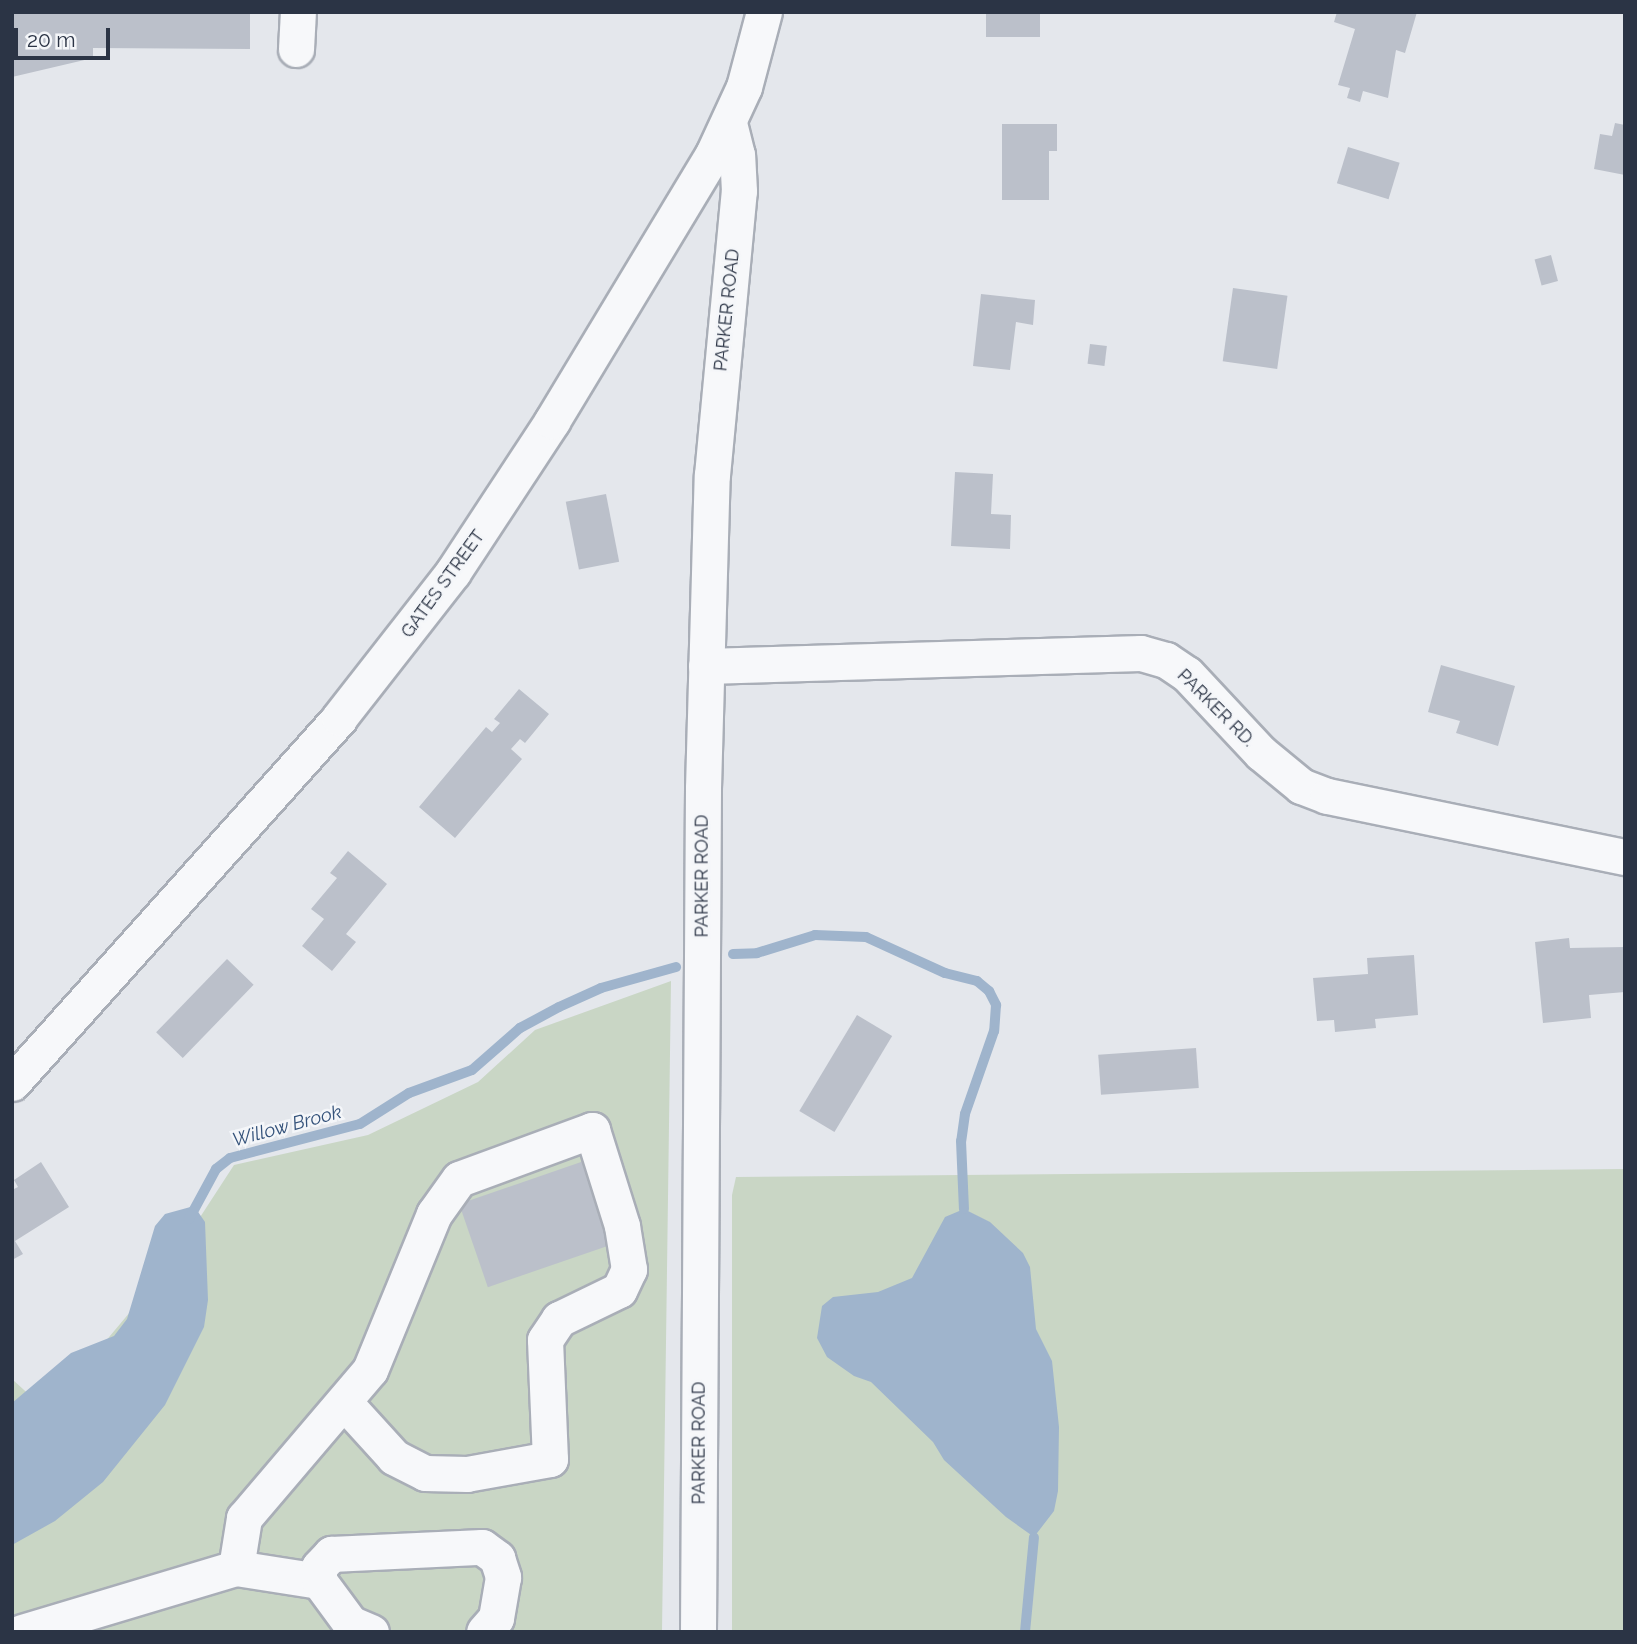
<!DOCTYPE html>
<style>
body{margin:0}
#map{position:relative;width:1637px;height:1644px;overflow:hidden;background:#e4e7ec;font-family:Raleway,sans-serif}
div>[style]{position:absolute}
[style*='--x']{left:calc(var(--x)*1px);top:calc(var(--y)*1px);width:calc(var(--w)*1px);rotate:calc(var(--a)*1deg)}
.green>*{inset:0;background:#c9d6c5}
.water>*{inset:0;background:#9fb4cc}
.stream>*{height:10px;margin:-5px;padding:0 5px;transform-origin:5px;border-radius:5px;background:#9fb4cc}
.building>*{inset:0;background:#bbc0ca;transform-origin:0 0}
.roads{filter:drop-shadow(2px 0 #a9aeb7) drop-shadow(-2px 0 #a9aeb7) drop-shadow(0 2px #a9aeb7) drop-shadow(0 -2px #a9aeb7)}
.minor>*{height:35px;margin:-17.5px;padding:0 17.5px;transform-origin:17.5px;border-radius:17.5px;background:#f7f8fa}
span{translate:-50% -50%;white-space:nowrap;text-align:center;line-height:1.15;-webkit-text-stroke:5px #f4f6f9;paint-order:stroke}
.street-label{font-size:18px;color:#2b3445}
.water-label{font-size:19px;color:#34527a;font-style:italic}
.frame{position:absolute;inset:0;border:14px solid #2b3445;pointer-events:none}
.scale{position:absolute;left:14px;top:28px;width:96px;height:32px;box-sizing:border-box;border:4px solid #2b3445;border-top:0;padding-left:9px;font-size:21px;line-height:24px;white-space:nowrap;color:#2b3445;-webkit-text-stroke:5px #f4f6f9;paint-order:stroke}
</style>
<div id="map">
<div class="green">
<div style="clip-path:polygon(671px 981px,662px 1632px,12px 1632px,12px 1379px,47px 1411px,167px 1268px,234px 1165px,368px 1135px,478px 1082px,535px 1030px)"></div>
<div style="clip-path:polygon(1625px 1169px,1625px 1632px,732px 1632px,732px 1195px,736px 1177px)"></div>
</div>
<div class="water">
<div style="clip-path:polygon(194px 1206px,205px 1222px,208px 1300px,204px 1327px,165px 1405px,103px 1482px,55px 1521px,12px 1545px,12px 1403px,71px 1353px,114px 1336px,127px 1319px,155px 1226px,165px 1214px)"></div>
<div style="clip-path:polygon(964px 1209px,990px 1222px,1023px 1253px,1030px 1267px,1036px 1329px,1052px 1361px,1059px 1427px,1058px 1491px,1054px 1511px,1034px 1537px,1006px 1517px,944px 1460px,933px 1442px,871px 1382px,854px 1376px,827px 1357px,817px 1338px,822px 1306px,833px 1297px,878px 1292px,912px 1278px,945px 1217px)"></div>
</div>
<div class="stream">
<div style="--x:733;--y:954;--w:24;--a:-2"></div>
<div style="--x:757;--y:953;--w:61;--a:-17.2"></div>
<div style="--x:815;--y:935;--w:51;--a:2.2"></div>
<div style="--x:866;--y:937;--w:87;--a:24.5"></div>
<div style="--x:945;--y:973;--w:33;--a:14"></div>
<div style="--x:977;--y:981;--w:16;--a:40"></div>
<div style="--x:989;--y:991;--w:16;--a:63"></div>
<div style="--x:996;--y:1005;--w:26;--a:94"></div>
<div style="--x:994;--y:1031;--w:88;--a:109.3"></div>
<div style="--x:965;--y:1114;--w:27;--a:98"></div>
<div style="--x:961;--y:1141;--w:68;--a:87.5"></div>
<div style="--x:189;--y:1219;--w:57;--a:-61.6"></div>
<div style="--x:216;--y:1169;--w:18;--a:-38"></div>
<div style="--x:230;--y:1158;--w:134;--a:-14.7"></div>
<div style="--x:360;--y:1124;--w:58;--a:-32.3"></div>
<div style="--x:409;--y:1093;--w:67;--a:-20.1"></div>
<div style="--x:472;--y:1070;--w:64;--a:-41.2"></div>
<div style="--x:520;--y:1028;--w:44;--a:-28.3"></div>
<div style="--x:559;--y:1007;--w:46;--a:-24.3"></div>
<div style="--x:601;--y:988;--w:78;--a:-15.6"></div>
<div style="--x:1025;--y:1632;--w:95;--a:-84.6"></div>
</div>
<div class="building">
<div style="clip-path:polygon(12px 12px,250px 12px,250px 49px,93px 48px,93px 58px,12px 77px)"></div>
<div style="left:986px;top:12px;width:54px;height:25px"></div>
<div style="clip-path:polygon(1337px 12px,1417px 12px,1405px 53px,1396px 50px,1388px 98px,1363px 91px,1360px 102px,1347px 98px,1350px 88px,1338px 85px,1355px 29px,1334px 22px)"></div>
<div style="clip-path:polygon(1615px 123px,1625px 125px,1625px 175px,1594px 169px,1600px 134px,1612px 136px)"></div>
<div style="clip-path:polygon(1002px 124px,1057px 124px,1057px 151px,1049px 151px,1049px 200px,1002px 200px)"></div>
<div style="left:1348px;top:147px;width:54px;height:38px;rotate:17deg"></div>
<div style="left:1551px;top:255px;width:27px;height:17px;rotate:75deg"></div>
<div style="left:1233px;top:288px;width:55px;height:74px;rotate:8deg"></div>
<div style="clip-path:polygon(981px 294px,1035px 300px,1033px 325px,1016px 322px,1010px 370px,973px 366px)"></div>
<div style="left:1090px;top:344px;width:17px;height:20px;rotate:7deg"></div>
<div style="clip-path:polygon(955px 472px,993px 474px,991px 514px,1011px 515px,1010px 549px,951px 546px)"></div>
<div style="left:606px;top:494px;width:69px;height:41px;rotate:79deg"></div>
<div style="clip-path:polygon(1441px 665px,1515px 686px,1498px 746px,1456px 733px,1460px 721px,1428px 712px)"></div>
<div style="clip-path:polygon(519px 689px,549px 714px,525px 743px,520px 739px,511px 749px,522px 759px,455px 838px,419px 807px,486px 727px,492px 732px,500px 723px,494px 719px)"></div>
<div style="clip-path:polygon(348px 851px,387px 884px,346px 934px,356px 942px,332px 971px,302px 946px,324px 919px,311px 909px,337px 878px,330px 873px)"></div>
<div style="clip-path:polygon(1569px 938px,1570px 948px,1625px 947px,1625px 992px,1589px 995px,1591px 1018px,1543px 1023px,1535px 942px)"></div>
<div style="clip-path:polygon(1414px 955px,1418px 1015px,1375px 1019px,1376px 1028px,1335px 1032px,1334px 1020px,1317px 1021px,1313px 978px,1368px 974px,1367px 958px)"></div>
<div style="left:227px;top:959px;width:37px;height:102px;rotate:44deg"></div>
<div style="left:857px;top:1015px;width:41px;height:112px;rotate:31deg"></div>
<div style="left:1196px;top:1048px;width:40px;height:98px;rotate:86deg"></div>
<div style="left:584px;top:1161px;width:88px;height:132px;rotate:71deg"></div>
<div style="clip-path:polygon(41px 1162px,69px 1207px,15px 1241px,23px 1254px,12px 1260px,12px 1190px,18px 1187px,14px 1180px)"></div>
</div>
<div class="roads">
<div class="minor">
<div style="--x:296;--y:49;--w:37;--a:-87"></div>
<div style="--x:706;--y:666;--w:435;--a:-1.7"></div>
<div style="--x:1141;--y:653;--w:26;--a:16"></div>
<div style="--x:1166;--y:660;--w:25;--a:34"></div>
<div style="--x:1187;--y:674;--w:108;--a:46.9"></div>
<div style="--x:1261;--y:753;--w:52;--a:39.5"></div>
<div style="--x:1301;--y:786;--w:28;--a:21"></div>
<div style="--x:1327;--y:796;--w:304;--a:11.6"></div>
<div style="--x:12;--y:1083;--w:490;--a:-48.1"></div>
<div style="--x:339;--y:718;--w:185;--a:-52"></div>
<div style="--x:453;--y:572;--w:181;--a:-56.7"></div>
<div style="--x:552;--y:421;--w:312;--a:-58.9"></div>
<div style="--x:713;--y:154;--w:74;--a:-65.2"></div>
<div style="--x:744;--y:87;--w:78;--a:-75.1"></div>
<div style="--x:236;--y:1568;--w:84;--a:8.9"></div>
<div style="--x:22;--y:1632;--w:223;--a:-16.7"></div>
<div style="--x:236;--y:1568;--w:51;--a:-80.9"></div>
<div style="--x:244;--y:1518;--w:194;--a:-49.6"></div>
<div style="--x:370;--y:1370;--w:169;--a:-67.7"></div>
<div style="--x:434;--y:1214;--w:43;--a:-54.5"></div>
<div style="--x:459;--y:1179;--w:142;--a:-20.2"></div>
<div style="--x:592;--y:1130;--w:101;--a:72.6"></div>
<div style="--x:622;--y:1226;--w:44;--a:80.8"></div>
<div style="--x:629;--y:1269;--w:23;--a:115"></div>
<div style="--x:619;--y:1290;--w:67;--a:154.2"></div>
<div style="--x:559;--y:1319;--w:25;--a:124"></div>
<div style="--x:545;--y:1340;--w:119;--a:87.6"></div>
<div style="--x:550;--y:1459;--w:84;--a:169.8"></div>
<div style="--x:467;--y:1474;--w:42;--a:-178.6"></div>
<div style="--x:425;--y:1473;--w:35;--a:-153"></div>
<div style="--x:394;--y:1457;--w:74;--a:-132.3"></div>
<div style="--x:371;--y:1632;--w:23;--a:-157"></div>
<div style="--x:350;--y:1623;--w:52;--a:-126.4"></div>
<div style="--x:319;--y:1581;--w:14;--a:-90"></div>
<div style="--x:319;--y:1567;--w:18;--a:-47"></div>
<div style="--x:331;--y:1554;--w:151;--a:-2.7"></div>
<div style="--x:482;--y:1547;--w:19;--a:36"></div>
<div style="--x:497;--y:1558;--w:20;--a:72"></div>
<div style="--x:503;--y:1577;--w:42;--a:99.7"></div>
<div style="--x:496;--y:1618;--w:18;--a:131"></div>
<div style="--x:698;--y:1632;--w:844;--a:-89.66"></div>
<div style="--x:703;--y:788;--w:313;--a:-88.4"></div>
<div style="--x:712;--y:475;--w:285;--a:-84.6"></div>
<div style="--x:739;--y:191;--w:36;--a:-93"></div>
<div style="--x:737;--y:155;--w:33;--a:-104"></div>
</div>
</div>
<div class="street-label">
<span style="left:727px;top:310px;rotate:-84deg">PARKER ROAD</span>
<span style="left:443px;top:584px;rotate:-54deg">GATES STREET</span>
<span style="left:1216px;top:708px;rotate:45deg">PARKER RD.</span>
<span style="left:702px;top:876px;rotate:-90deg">PARKER ROAD</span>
<span style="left:699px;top:1443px;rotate:-90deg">PARKER ROAD</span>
</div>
<div class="water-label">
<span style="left:287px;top:1126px;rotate:-15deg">Willow Brook</span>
</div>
<div class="frame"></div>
<div class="scale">20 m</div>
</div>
